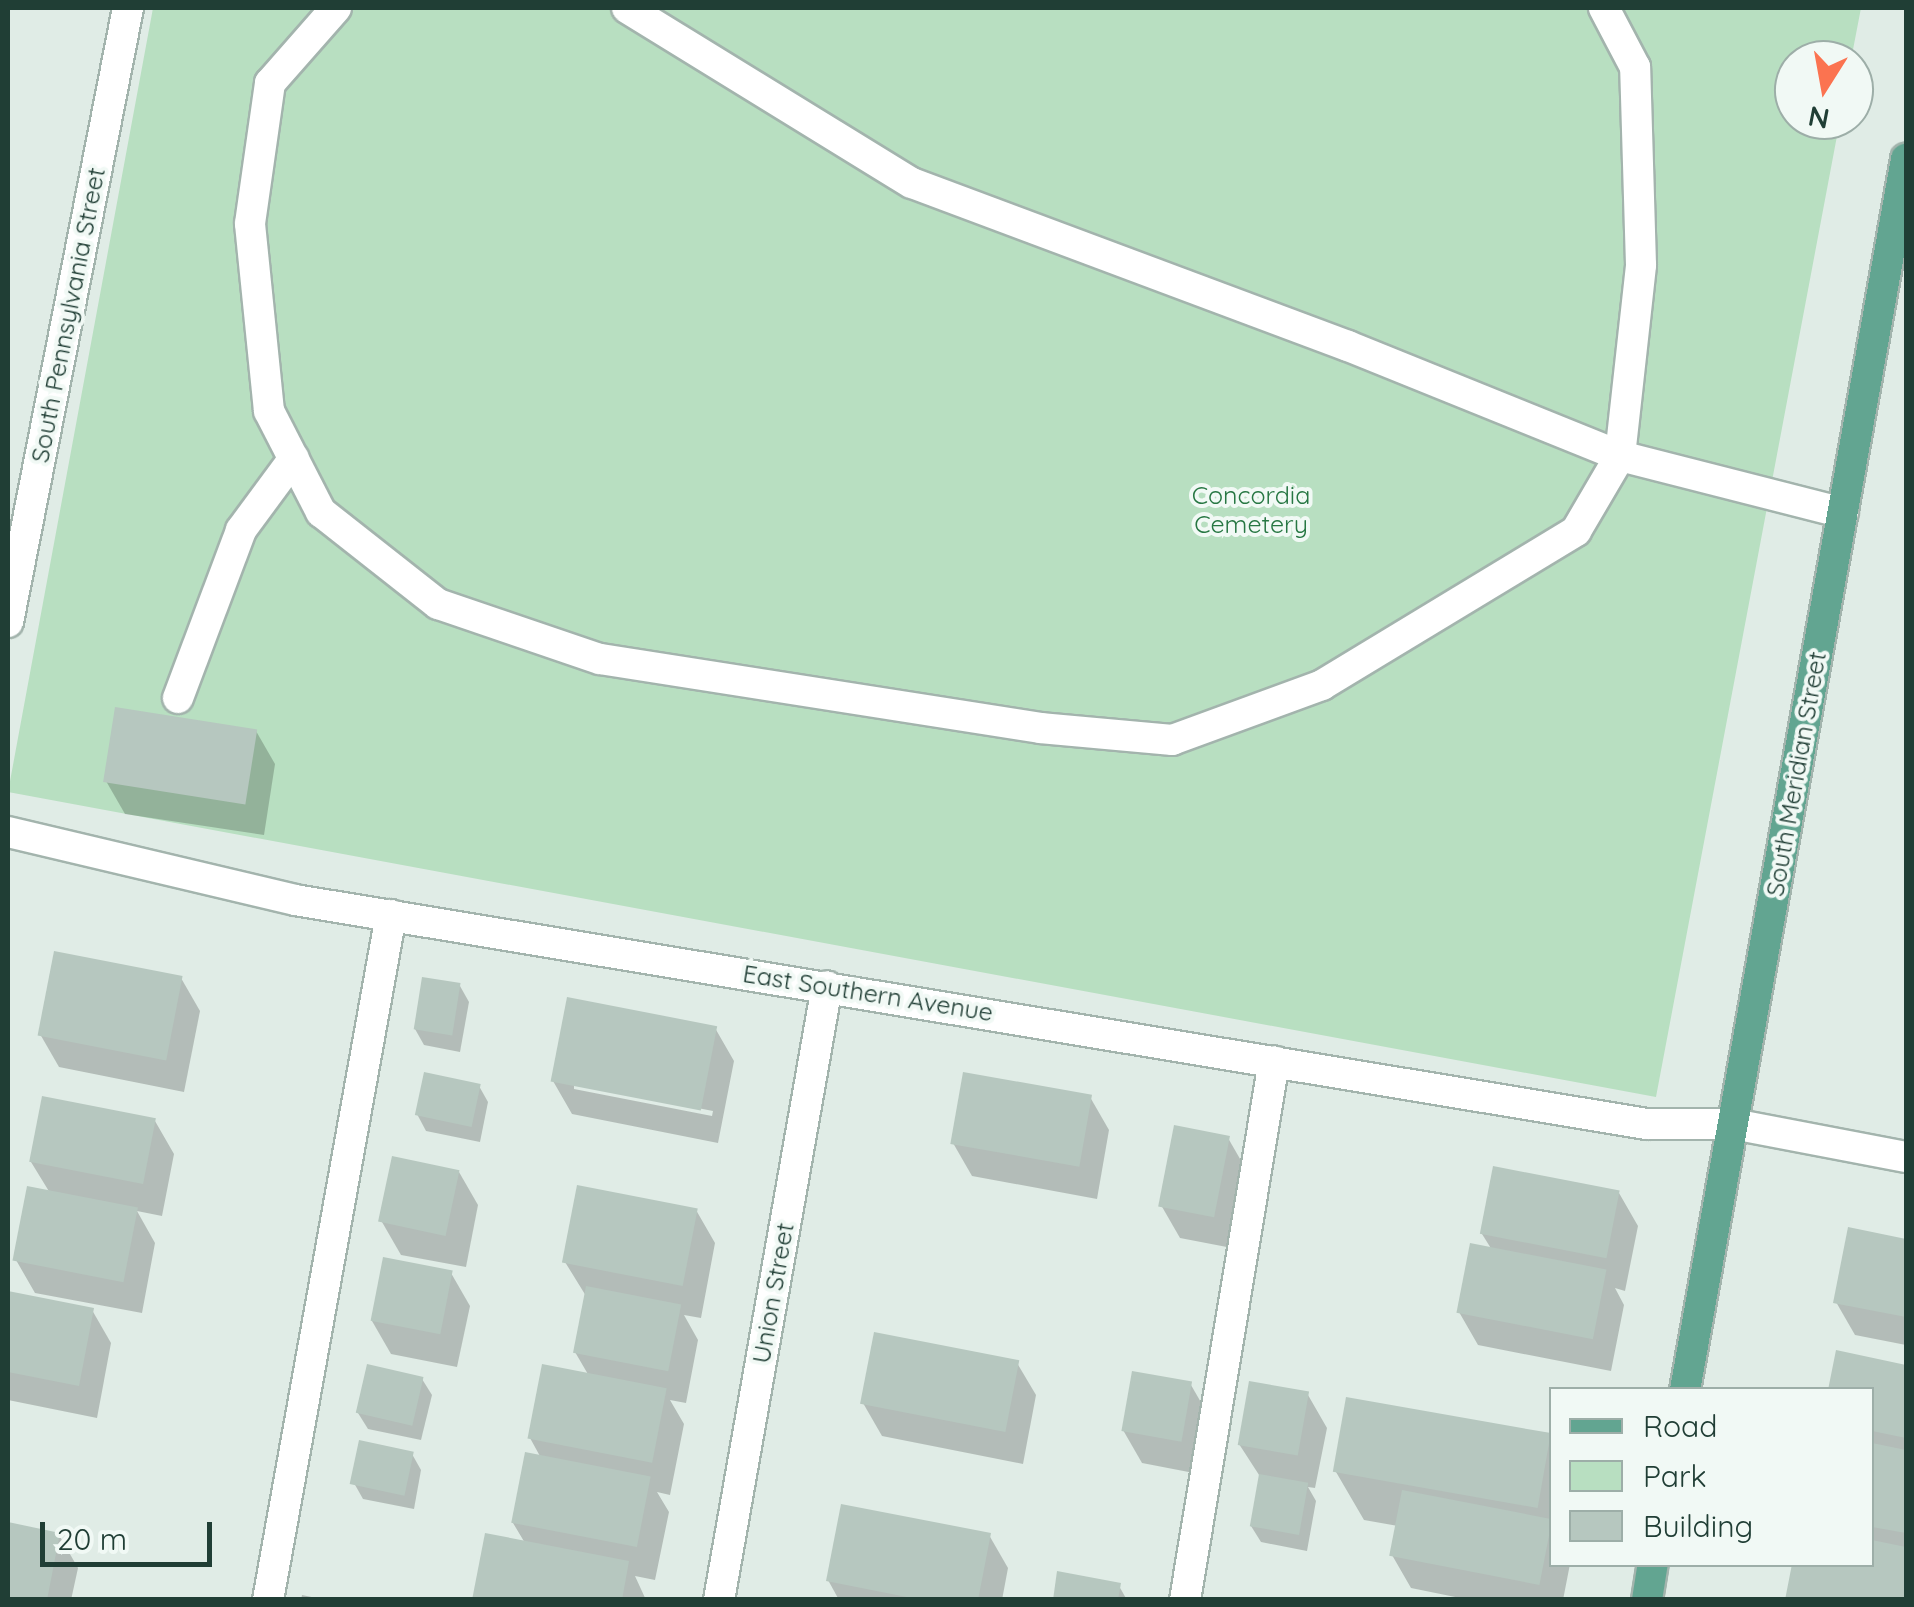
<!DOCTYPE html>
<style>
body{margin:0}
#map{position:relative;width:1914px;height:1607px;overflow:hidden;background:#e0ece6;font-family:Quicksand,sans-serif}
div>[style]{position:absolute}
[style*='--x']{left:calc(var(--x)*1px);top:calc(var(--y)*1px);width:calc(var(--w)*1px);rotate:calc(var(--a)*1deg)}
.green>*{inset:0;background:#b8dfc1}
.shadow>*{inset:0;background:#0003}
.building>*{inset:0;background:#b6c7bf;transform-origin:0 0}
.roads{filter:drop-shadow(2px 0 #a3b4ad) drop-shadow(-2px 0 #a3b4ad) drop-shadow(0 2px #a3b4ad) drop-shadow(0 -2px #a3b4ad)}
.minor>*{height:30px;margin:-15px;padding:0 15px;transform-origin:15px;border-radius:15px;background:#fff}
.major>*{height:30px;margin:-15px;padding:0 15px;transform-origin:15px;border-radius:15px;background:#62a591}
span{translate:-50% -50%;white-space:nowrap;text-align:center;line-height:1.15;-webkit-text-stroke:8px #f1f9f5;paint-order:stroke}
.street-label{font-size:25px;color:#203e35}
.park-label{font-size:25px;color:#277743}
.frame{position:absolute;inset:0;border:10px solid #203e35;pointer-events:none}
.legend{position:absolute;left:1549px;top:1387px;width:325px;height:180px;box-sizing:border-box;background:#f1f9f5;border:2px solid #9daea8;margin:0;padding:12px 18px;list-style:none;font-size:30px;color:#203e35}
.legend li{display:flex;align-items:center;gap:20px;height:50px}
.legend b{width:50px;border:2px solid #9daea8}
.north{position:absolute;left:1774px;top:40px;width:100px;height:100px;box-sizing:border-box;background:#f1f9f5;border:2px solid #9daea8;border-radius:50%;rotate:191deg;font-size:28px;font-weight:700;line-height:40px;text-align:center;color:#203e35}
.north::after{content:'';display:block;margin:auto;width:35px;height:45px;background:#fb7350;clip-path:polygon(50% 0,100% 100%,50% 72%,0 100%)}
.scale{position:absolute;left:40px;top:1522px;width:172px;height:45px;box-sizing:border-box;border:5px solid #203e35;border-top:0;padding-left:12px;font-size:30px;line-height:35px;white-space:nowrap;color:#203e35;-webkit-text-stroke:8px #f1f9f5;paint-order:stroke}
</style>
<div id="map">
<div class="green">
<div style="clip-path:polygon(153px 8px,1861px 8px,1851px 60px,1794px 60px,1794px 120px,1840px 120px,1656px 1097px,8px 792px)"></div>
</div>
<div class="shadow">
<div style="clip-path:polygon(256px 731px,275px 764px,264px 835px,125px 814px,106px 781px)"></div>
<div style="clip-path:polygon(181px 978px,200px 1011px,184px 1092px,59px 1067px,40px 1034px)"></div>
<div style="clip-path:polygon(460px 986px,469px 1002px,460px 1052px,424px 1045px,415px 1029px)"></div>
<div style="clip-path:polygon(evenodd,715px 1028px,734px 1061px,718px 1143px,572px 1114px,553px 1081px,715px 1028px,574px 1084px,713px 1111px,712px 1116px,574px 1089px,574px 1084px)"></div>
<div style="clip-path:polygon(479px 1086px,488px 1102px,480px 1142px,426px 1131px,417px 1114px)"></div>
<div style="clip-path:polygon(1090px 1097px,1109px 1130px,1097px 1199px,972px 1176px,953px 1143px)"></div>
<div style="clip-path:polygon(155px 1121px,174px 1154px,162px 1216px,137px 1211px,155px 1243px,142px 1313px,35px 1293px,16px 1260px,50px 1193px,31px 1162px)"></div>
<div style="clip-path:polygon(1228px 1138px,1247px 1171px,1232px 1248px,1180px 1238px,1161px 1205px)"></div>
<div style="clip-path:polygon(459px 1172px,478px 1205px,466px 1267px,401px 1255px,382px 1222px)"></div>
<div style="clip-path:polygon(1619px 1193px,1638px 1226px,1625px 1291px,1615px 1288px,1624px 1305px,1611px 1371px,1478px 1345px,1459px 1312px,1492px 1250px,1482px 1234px)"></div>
<div style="clip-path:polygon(696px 1210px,715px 1243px,701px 1318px,684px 1315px,698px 1340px,686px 1403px,670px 1400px,684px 1424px,670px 1495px,657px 1492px,669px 1512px,655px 1580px,635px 1576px,646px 1600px,474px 1600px,525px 1543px,513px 1523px,541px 1458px,530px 1438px,589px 1376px,575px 1352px,586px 1296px,565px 1262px)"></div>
<div style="clip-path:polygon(1850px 1230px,1906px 1241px,1906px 1345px,1855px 1335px,1836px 1302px)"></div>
<div style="clip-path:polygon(451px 1273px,470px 1306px,457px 1367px,391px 1354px,372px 1321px)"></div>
<div style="clip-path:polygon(8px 1293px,92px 1310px,111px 1343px,97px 1418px,8px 1400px)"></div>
<div style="clip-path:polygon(1838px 1353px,1906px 1367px,1906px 1600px,1788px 1600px,1872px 1564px,1872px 1390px)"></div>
<div style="clip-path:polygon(1017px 1363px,1036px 1395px,1023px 1464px,882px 1436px,863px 1403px)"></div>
<div style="clip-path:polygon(422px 1379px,432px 1395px,421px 1440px,368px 1429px,358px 1413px)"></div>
<div style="clip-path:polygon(1191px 1385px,1210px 1418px,1199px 1474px,1142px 1463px,1123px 1430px)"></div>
<div style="clip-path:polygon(1308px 1395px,1327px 1428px,1315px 1488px,1308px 1487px,1316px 1501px,1307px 1551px,1261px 1542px,1251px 1526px,1261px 1478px,1239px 1444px)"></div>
<div style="clip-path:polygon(1550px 1436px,1552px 1564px,1570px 1564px,1563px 1600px,1470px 1600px,1411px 1588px,1392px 1555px,1398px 1526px,1364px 1520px,1336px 1472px)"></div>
<div style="clip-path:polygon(412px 1454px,421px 1470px,414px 1509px,363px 1499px,354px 1483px)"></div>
<div style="clip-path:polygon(8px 1525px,59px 1535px,78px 1568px,71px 1600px,8px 1600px)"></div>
<div style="clip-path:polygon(989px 1535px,1008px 1568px,1002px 1600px,839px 1600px,828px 1580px)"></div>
<div style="clip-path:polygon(1119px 1586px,1127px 1600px,1055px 1600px)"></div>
<div style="clip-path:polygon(302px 1595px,326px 1600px,301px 1600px)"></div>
</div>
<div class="building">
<div style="left:115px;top:707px;width:144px;height:76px;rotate:9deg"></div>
<div style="left:54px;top:951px;width:131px;height:86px;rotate:11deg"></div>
<div style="left:422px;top:977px;width:39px;height:53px;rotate:9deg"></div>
<div style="left:567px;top:997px;width:153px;height:86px;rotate:11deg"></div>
<div style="left:424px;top:1072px;width:58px;height:44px;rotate:12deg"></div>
<div style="left:963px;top:1072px;width:131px;height:73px;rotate:10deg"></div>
<div style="left:42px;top:1096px;width:116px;height:67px;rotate:11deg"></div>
<div style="left:1174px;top:1125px;width:57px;height:83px;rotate:11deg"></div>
<div style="left:392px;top:1156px;width:69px;height:67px;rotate:12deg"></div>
<div style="left:1493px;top:1166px;width:129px;height:69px;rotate:11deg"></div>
<div style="left:577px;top:1185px;width:123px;height:79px;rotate:11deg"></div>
<div style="left:27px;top:1186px;width:113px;height:76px;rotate:11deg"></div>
<div style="clip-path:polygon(1848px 1227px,1906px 1239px,1906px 1317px,1833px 1303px)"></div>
<div style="left:1470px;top:1243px;width:139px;height:71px;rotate:11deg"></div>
<div style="left:383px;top:1257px;width:71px;height:65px;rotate:11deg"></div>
<div style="left:586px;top:1286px;width:97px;height:68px;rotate:11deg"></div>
<div style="clip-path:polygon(8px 1291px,94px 1308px,79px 1386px,8px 1372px)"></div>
<div style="left:874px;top:1332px;width:148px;height:73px;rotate:11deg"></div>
<div style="clip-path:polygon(1836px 1350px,1906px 1365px,1906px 1438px,1872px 1431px,1872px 1390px,1828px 1390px)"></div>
<div style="left:367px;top:1364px;width:58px;height:50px;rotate:13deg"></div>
<div style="left:542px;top:1364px;width:127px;height:76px;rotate:11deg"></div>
<div style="left:1132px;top:1371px;width:61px;height:61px;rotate:10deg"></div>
<div style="left:1249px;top:1381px;width:61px;height:65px;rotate:10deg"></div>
<div style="left:1346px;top:1397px;width:208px;height:76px;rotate:10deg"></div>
<div style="left:359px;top:1440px;width:56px;height:45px;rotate:12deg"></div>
<div style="clip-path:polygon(1872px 1443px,1906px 1450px,1906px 1533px,1872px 1527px)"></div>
<div style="left:525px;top:1452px;width:128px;height:72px;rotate:11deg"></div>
<div style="left:1259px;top:1474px;width:50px;height:53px;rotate:10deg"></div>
<div style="left:1402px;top:1490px;width:153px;height:67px;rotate:11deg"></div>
<div style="clip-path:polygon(841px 1504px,991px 1533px,978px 1600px,922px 1600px,826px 1581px)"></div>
<div style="clip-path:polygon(8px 1522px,60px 1533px,47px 1600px,8px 1600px)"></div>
<div style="clip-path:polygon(485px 1533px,629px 1561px,622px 1600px,472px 1600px)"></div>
<div style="clip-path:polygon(1872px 1540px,1906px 1547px,1906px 1600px,1785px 1600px,1792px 1564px,1872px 1564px)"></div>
<div style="clip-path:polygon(1057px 1571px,1121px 1583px,1118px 1600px,1053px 1600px)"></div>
</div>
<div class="roads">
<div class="minor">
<div style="--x:336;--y:8;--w:100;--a:131.3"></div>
<div style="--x:270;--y:83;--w:142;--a:98.1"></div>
<div style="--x:250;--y:224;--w:188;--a:84.2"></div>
<div style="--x:269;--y:411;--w:114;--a:62.8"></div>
<div style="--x:321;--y:512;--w:149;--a:38.2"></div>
<div style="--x:438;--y:604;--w:171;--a:18.8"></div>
<div style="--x:600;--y:659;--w:445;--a:8.9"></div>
<div style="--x:1040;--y:728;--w:133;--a:5.2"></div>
<div style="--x:1172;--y:740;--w:160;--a:-20.1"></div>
<div style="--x:1322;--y:685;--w:297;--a:-31.2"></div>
<div style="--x:1576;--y:531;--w:87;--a:-59.6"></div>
<div style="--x:1620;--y:456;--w:192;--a:-83.7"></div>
<div style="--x:1641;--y:265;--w:198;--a:-91.7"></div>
<div style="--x:1635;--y:67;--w:67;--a:-117.7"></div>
<div style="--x:627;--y:8;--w:334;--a:31.6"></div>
<div style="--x:912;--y:183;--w:465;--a:20.5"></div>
<div style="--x:1348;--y:346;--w:293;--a:22"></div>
<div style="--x:1620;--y:456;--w:230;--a:14.3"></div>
<div style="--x:8;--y:622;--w:626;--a:-78.94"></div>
<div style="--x:178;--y:698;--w:179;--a:-69.4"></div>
<div style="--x:241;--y:530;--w:89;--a:-53.6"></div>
<div style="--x:8;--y:832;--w:295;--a:13.3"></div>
<div style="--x:295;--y:900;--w:1370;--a:9.41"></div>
<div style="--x:1647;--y:1124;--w:86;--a:0"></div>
<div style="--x:1733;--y:1124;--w:176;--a:10.8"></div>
<div style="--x:268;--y:1600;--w:696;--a:-79.82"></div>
<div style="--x:719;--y:1600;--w:623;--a:-80.02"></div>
<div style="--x:1185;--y:1600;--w:546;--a:-80.62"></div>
</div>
<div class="major">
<div style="--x:1685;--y:1390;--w:1251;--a:-79.82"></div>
<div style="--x:1647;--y:1600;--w:36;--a:-81"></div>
</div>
</div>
<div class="street-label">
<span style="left:68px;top:315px;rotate:-79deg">South Pennsylvania Street</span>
<span style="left:1796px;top:774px;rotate:-80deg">South Meridian Street</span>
<span style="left:868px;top:993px;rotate:9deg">East Southern Avenue</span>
<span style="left:773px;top:1293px;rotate:-80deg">Union Street</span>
</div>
<div class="park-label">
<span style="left:1251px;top:510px">Concordia<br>Cemetery</span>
</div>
<div class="frame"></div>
<ul class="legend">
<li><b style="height:12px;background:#62a591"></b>Road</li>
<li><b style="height:28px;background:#b8dfc1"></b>Park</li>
<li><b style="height:28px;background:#b6c7bf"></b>Building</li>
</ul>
<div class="north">N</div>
<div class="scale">20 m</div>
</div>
